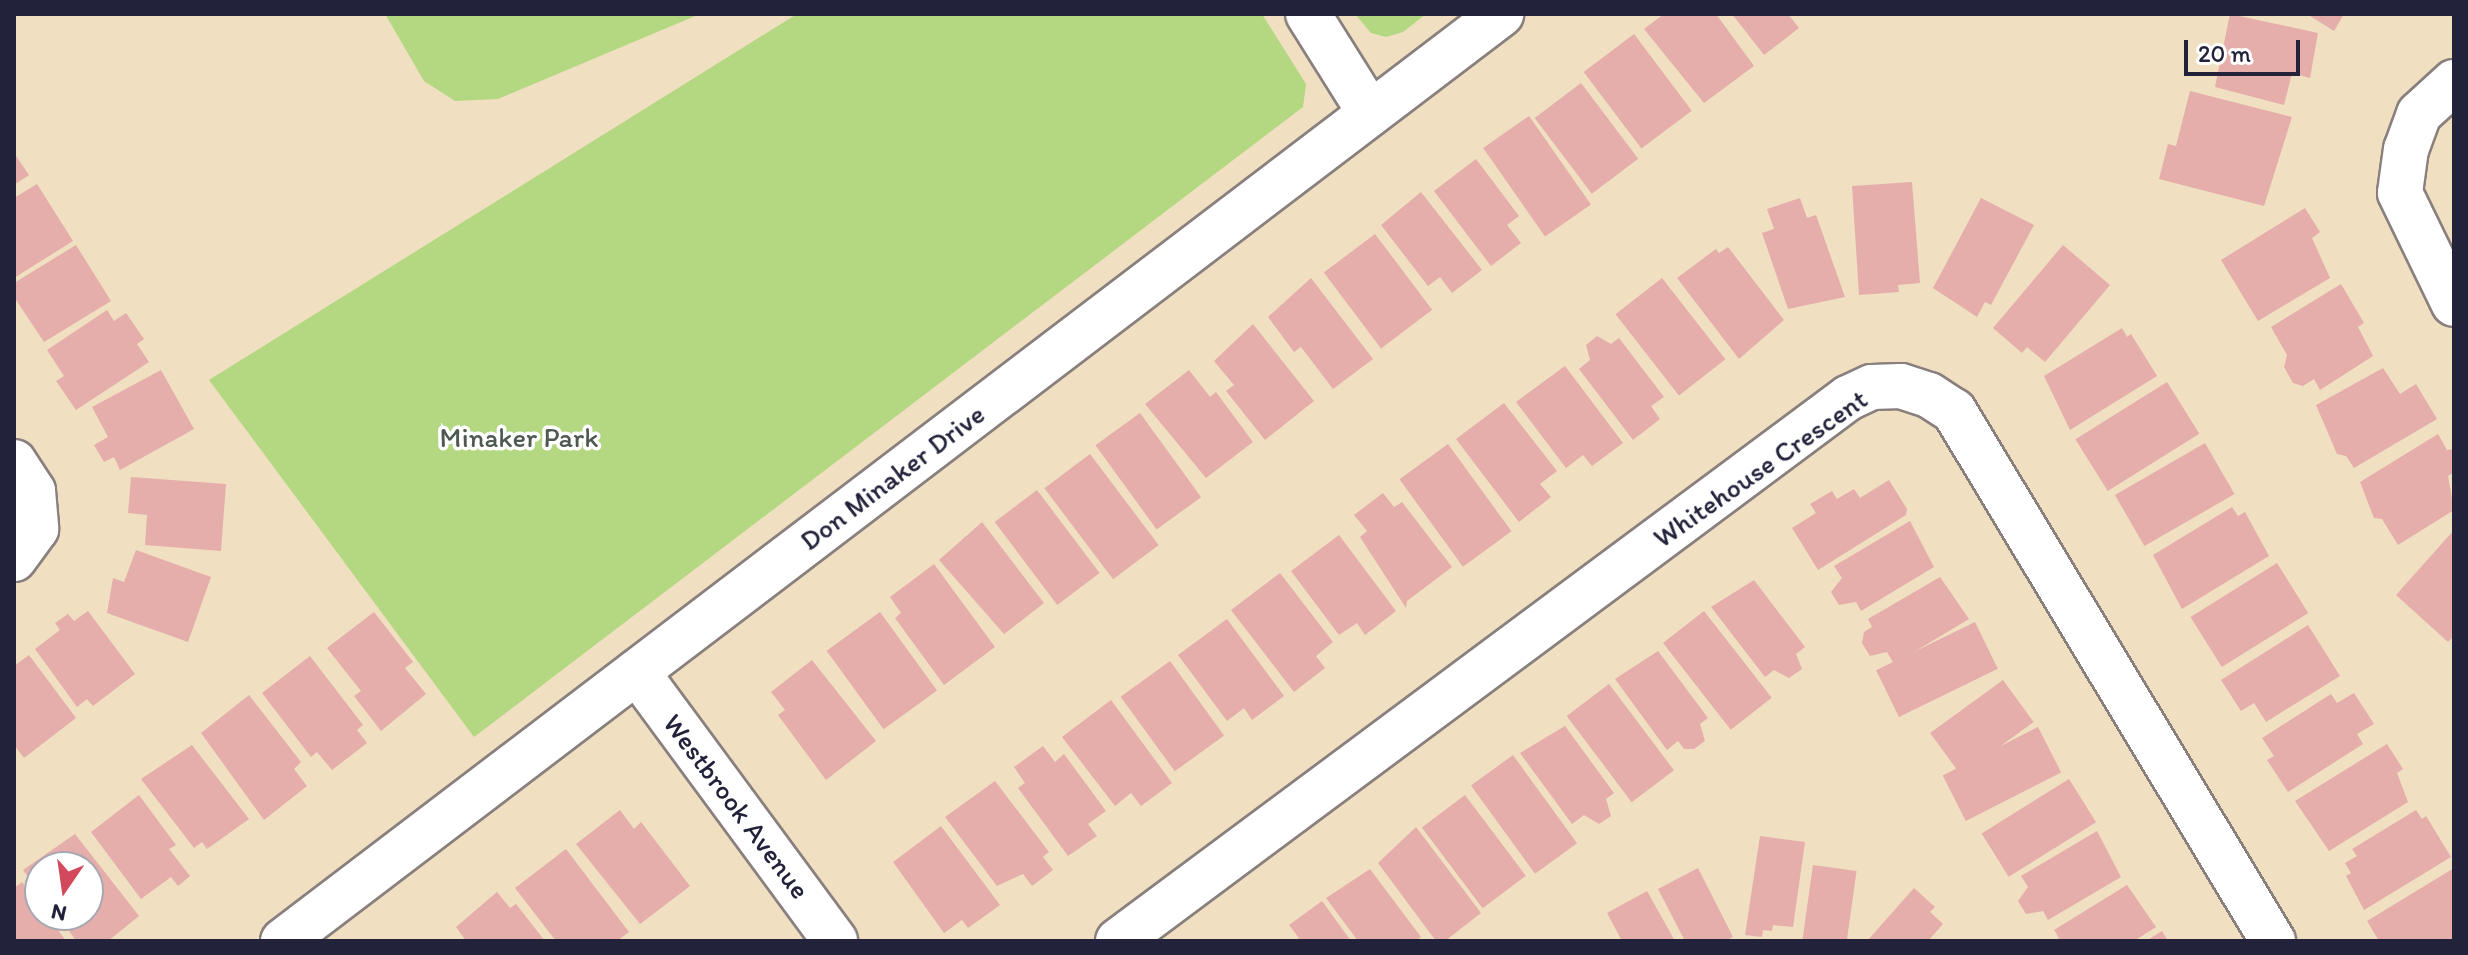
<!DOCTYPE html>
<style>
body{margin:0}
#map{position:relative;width:2468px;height:955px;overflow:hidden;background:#f0dfc0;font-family:Itim,sans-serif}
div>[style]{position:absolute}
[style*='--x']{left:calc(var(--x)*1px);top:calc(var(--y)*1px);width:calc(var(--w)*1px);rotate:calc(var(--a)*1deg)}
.green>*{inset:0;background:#b3d881}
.building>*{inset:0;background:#e5aeab;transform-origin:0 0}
.roads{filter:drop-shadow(2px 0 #89807e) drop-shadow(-2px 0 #89807e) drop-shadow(0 2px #89807e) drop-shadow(0 -2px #89807e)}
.minor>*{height:44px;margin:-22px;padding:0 22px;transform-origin:22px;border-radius:22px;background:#fff}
.tertiary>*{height:44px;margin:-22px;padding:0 22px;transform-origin:22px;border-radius:22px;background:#fff}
span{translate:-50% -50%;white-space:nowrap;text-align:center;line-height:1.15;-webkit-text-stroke:7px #fff;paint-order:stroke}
.park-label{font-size:28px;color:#4e5950}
.street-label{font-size:28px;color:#22223b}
.frame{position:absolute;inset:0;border:16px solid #22223b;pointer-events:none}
.north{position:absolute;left:24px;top:851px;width:80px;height:80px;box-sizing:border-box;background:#fff;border:2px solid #a7a7b1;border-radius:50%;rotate:193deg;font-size:22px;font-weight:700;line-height:32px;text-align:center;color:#22223b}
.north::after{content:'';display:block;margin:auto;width:28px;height:36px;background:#d1495b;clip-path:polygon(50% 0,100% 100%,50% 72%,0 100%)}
.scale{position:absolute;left:2184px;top:40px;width:116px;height:36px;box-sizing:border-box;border:4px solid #22223b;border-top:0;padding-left:10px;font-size:24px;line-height:28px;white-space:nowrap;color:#22223b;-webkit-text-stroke:6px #fff;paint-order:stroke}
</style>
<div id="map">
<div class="green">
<div style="clip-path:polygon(385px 14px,700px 14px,498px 99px,455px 101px,424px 81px)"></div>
<div style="clip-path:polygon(797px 14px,1262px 14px,1306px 84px,1303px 107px,474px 737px,209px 380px)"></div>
<div style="clip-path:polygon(1355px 14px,1426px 14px,1403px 32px,1386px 37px,1371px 33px)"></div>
</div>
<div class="building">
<div style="clip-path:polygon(1664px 14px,1716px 14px,1754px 66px,1704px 103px,1644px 29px)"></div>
<div style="clip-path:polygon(1732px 14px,1788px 14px,1799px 28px,1764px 55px)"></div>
<div style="clip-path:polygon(2230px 14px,2318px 33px,2310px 78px,2292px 73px,2284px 105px,2215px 87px)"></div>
<div style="clip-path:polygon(2307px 14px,2344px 14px,2334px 31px)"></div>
<div style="left:1634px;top:34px;width:96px;height:63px;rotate:53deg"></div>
<div style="left:1581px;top:83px;width:95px;height:58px;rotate:53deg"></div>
<div style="clip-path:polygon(2190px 91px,2292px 117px,2264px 206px,2159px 179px,2168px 144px,2176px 146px)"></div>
<div style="left:1529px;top:116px;width:108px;height:56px;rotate:55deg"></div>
<div style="clip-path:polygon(14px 153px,29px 175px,14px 185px)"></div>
<div style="clip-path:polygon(1476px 159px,1519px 216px,1507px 225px,1521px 243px,1491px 266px,1434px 191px)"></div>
<div style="clip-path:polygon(1912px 182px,1920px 283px,1898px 285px,1899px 292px,1859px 295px,1852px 186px)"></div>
<div style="clip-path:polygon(37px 184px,73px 241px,14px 278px,14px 198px)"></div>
<div style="clip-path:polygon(1421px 192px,1482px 270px,1452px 293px,1440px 277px,1428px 286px,1381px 225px)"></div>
<div style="clip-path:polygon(1800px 198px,1807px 218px,1816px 215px,1845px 297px,1788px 309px,1762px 233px,1774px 229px,1767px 209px)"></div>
<div style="clip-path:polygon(1981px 198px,2034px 225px,1991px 305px,1985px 302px,1977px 317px,1933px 288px)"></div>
<div style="clip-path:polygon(2305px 208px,2320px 232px,2312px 238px,2330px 278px,2258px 321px,2221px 260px)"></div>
<div style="left:1375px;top:234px;width:95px;height:64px;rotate:53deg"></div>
<div style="clip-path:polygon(76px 245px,111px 301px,44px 342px,14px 297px,14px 283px)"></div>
<div style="clip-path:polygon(2063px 245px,2110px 285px,2045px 362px,2027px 347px,2022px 353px,1993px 328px)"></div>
<div style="clip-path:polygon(1728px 247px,1784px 320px,1739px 359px,1677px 278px,1716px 249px,1719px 253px)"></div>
<div style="clip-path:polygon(1311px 278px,1373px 359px,1333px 389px,1301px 347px,1294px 352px,1268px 317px)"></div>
<div style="left:1662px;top:278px;width:103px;height:59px;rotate:52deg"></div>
<div style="clip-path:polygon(2341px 284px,2364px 323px,2358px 327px,2373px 356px,2320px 390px,2314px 379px,2303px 386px,2293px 383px,2284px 367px,2287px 355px,2271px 327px)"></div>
<div style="clip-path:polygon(107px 310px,114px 321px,126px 313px,144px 339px,137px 344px,149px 362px,76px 410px,56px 381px,64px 376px,47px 350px)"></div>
<div style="clip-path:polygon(1253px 324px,1314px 401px,1265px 440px,1226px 391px,1234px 385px,1214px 361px)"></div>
<div style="clip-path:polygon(2122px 328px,2127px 337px,2131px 334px,2157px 376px,2070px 430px,2044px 376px)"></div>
<div style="clip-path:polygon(1597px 336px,1611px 344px,1619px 338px,1664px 397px,1651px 406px,1660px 419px,1633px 440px,1579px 369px,1590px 360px,1586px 345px)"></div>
<div style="clip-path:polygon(1565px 366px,1623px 443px,1592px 466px,1583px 455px,1566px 468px,1516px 402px)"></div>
<div style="clip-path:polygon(2383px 368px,2400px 394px,2416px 384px,2437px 419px,2354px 468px,2346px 456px,2337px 454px,2316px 405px)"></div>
<div style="clip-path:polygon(161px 370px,194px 429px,120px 470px,114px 457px,104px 462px,94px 445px,108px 437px,92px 407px)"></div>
<div style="clip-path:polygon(1189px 370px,1210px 397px,1216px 392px,1253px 442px,1206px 478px,1145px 404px)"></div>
<div style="left:2167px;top:382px;width:61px;height:108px;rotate:58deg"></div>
<div style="clip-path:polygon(1504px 403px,1557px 471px,1540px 484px,1551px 497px,1519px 522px,1456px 439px)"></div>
<div style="left:1140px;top:413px;width:104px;height:55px;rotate:54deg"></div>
<div style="clip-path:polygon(2438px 434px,2447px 450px,2454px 449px,2454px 472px,2448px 476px,2454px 510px,2398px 545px,2382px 519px,2374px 518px,2360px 482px)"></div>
<div style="left:2205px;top:443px;width:59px;height:104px;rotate:60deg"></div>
<div style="left:1448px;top:444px;width:108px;height:60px;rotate:54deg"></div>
<div style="left:1090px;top:454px;width:114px;height:57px;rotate:53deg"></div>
<div style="clip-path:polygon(131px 477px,226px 484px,221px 551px,145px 545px,147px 515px,128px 513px)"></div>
<div style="clip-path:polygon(1889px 480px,1907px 509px,1906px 515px,1818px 570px,1792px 528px,1816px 513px,1810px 504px,1832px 491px,1837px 499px,1854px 489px,1860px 498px)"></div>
<div style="left:1037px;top:490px;width:104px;height:53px;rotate:53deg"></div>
<div style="clip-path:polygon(1383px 493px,1394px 507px,1402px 502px,1452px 567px,1407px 601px,1406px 608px,1360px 537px,1367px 531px,1354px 515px)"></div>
<div style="clip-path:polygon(2232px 507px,2238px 516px,2245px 512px,2269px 556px,2182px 609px,2153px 555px)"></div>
<div style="clip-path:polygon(1910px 521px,1934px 567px,1861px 611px,1856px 602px,1839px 605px,1831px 592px,1842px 578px,1834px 566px)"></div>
<div style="clip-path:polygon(982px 522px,1044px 603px,1004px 634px,939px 560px)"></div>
<div style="clip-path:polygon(2454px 530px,2454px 636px,2448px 642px,2396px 595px)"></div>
<div style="clip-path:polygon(1339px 535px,1396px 611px,1365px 635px,1357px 623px,1339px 635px,1291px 571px)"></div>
<div style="clip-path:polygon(136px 550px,211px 577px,188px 642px,107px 613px,113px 578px,124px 582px)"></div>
<div style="left:2277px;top:563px;width:59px;height:102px;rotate:58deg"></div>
<div style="clip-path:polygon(934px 564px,995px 647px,944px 685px,895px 618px,901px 613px,890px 597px)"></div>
<div style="clip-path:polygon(1280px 573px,1333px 642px,1316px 656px,1325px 668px,1294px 692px,1231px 610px)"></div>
<div style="clip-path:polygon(1940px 577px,1969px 619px,1894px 664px,1887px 652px,1870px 656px,1862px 643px,1864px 632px,1872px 627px,1868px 619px)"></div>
<div style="clip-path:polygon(1754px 580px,1805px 647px,1796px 654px,1802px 669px,1789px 678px,1774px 670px,1765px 677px,1711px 607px)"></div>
<div style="clip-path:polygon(88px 611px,135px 674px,93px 706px,87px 699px,77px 707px,35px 649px,60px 630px,55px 623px,68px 614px,74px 621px)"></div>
<div style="left:1704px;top:611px;width:110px;height:52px;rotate:52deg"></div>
<div style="clip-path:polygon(374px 612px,413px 662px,405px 668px,426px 694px,381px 731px,354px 696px,361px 691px,327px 648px)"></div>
<div style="left:880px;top:612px;width:97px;height:66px;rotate:54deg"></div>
<div style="clip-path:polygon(1227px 619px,1284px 696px,1252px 720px,1244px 708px,1227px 721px,1178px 655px)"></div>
<div style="left:1975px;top:622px;width:52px;height:110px;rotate:64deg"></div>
<div style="clip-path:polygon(2308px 625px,2340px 676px,2266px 722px,2254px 703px,2241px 711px,2221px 680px)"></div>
<div style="clip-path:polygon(1658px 651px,1708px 718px,1700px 724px,1705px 741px,1694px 749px,1684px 749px,1678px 741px,1667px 750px,1615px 679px)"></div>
<div style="clip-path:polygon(29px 655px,76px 718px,24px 758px,14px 745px,14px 666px)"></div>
<div style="clip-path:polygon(310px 656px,363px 725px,357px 730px,367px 743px,332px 770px,317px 752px,311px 757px,262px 693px)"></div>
<div style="clip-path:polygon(812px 660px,876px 741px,826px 780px,778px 715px,785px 710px,771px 692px)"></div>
<div style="left:1170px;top:661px;width:92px;height:61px;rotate:54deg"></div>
<div style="left:2003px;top:680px;width:52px;height:90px;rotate:54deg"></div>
<div style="left:1609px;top:684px;width:108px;height:53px;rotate:53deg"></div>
<div style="clip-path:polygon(2354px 693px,2374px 724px,2357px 734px,2363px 744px,2288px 792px,2267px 760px,2274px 756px,2262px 738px,2331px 694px,2337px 703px)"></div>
<div style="clip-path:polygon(249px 695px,301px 762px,294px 769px,307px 786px,264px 820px,201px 733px)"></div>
<div style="clip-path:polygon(1111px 700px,1172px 783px,1141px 806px,1131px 793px,1115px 806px,1062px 737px)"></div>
<div style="clip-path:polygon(1565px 726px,1614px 793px,1606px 799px,1611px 816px,1599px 824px,1584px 815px,1572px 824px,1520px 753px)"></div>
<div style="left:2038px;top:727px;width:51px;height:107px;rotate:63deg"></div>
<div style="clip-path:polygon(2387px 744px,2403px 769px,2397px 773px,2408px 802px,2329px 851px,2295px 801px)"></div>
<div style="clip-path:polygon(192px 745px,249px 819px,207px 849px,202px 842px,194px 848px,141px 779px)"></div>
<div style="clip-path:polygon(1043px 746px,1055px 762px,1064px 754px,1106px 811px,1088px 824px,1097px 836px,1068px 856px,1018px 788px,1025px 783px,1014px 767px)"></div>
<div style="left:1513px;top:755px;width:109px;height:52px;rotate:54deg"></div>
<div style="left:2069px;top:779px;width:51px;height:103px;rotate:58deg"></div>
<div style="clip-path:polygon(995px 781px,1049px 852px,1043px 857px,1053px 870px,1032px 886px,1023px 874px,997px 886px,945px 817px)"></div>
<div style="clip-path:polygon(139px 795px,176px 845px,169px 849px,190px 876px,178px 886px,171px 877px,141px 899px,91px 832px)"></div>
<div style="left:1465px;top:795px;width:101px;height:54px;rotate:53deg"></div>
<div style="clip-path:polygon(620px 810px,634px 829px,641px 822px,690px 886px,640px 924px,576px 844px)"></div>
<div style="clip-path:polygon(2416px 810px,2422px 819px,2426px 816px,2451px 857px,2364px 910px,2346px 876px,2351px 873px,2345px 863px,2357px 856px,2352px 849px)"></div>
<div style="clip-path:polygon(941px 826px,1000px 905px,968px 928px,962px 920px,944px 933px,893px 862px)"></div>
<div style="clip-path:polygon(1416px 827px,1481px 913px,1445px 941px,1436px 941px,1378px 863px)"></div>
<div style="clip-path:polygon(2097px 831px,2121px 877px,2048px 920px,2043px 911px,2026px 914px,2018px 901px,2028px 887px,2021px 876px)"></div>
<div style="clip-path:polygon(75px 834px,139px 916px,108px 941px,76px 941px,58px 915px,88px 915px,88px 867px,40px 867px,40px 892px,23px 870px)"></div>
<div style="clip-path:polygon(1760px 836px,1805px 842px,1793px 927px,1773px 925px,1772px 931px,1763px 930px,1762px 937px,1745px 935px)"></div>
<div style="clip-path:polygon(566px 849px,629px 932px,617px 941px,556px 941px,515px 888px)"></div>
<div style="left:1813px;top:865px;width:44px;height:75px;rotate:8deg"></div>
<div style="clip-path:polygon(1698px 868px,1733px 937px,1724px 941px,1685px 941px,1658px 889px)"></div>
<div style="clip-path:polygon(2454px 868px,2454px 939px,2379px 941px,2367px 921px)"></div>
<div style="clip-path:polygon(1370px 869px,1421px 937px,1416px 941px,1358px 941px,1326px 898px)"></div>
<div style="clip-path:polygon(22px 882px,40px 906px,40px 915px,47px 915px,66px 941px,14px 941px,14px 888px)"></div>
<div style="clip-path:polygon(2127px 885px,2156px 927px,2134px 941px,2054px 941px,2059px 938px,2054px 930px)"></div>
<div style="clip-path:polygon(1914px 888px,1935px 907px,1930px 912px,1943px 924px,1928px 941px,1867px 941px)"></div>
<div style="clip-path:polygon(1647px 891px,1675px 941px,1622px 941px,1607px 913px)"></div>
<div style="clip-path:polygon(497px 892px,510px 908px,516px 904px,545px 941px,466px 941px,456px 927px)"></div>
<div style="clip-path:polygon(1322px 901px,1351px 941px,1294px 941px,1299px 938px,1289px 925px)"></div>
<div style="clip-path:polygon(2162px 931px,2168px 941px,2146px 941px)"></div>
</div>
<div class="roads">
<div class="minor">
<div style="--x:1308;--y:14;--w:117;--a:57.9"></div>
<div style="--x:2454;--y:82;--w:47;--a:137.6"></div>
<div style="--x:2419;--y:114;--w:37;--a:110"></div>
<div style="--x:2406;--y:149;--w:44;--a:97.8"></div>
<div style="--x:2400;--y:193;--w:123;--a:64.1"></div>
<div style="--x:14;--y:462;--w:35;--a:57"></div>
<div style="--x:33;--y:491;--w:38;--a:85"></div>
<div style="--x:36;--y:529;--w:37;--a:126"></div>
<div style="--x:637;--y:672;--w:334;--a:53.6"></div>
<div style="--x:1118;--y:941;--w:910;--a:-36.64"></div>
<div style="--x:1848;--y:398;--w:26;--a:-25"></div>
<div style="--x:1872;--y:387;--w:29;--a:-2"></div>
<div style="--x:1901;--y:386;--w:29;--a:18"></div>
<div style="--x:1929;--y:395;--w:30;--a:33"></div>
<div style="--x:1954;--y:411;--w:619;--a:58.96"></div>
</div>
<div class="tertiary">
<div style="--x:283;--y:941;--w:1531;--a:-37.27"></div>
</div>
</div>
<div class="park-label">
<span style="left:519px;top:437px">Minaker Park</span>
</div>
<div class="street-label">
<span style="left:1760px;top:468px;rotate:-35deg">Whitehouse Crescent</span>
<span style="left:892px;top:477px;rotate:-37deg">Don Minaker Drive</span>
<span style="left:737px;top:806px;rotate:53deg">Westbrook Avenue</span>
</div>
<div class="frame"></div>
<div class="north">N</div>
<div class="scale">20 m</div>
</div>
